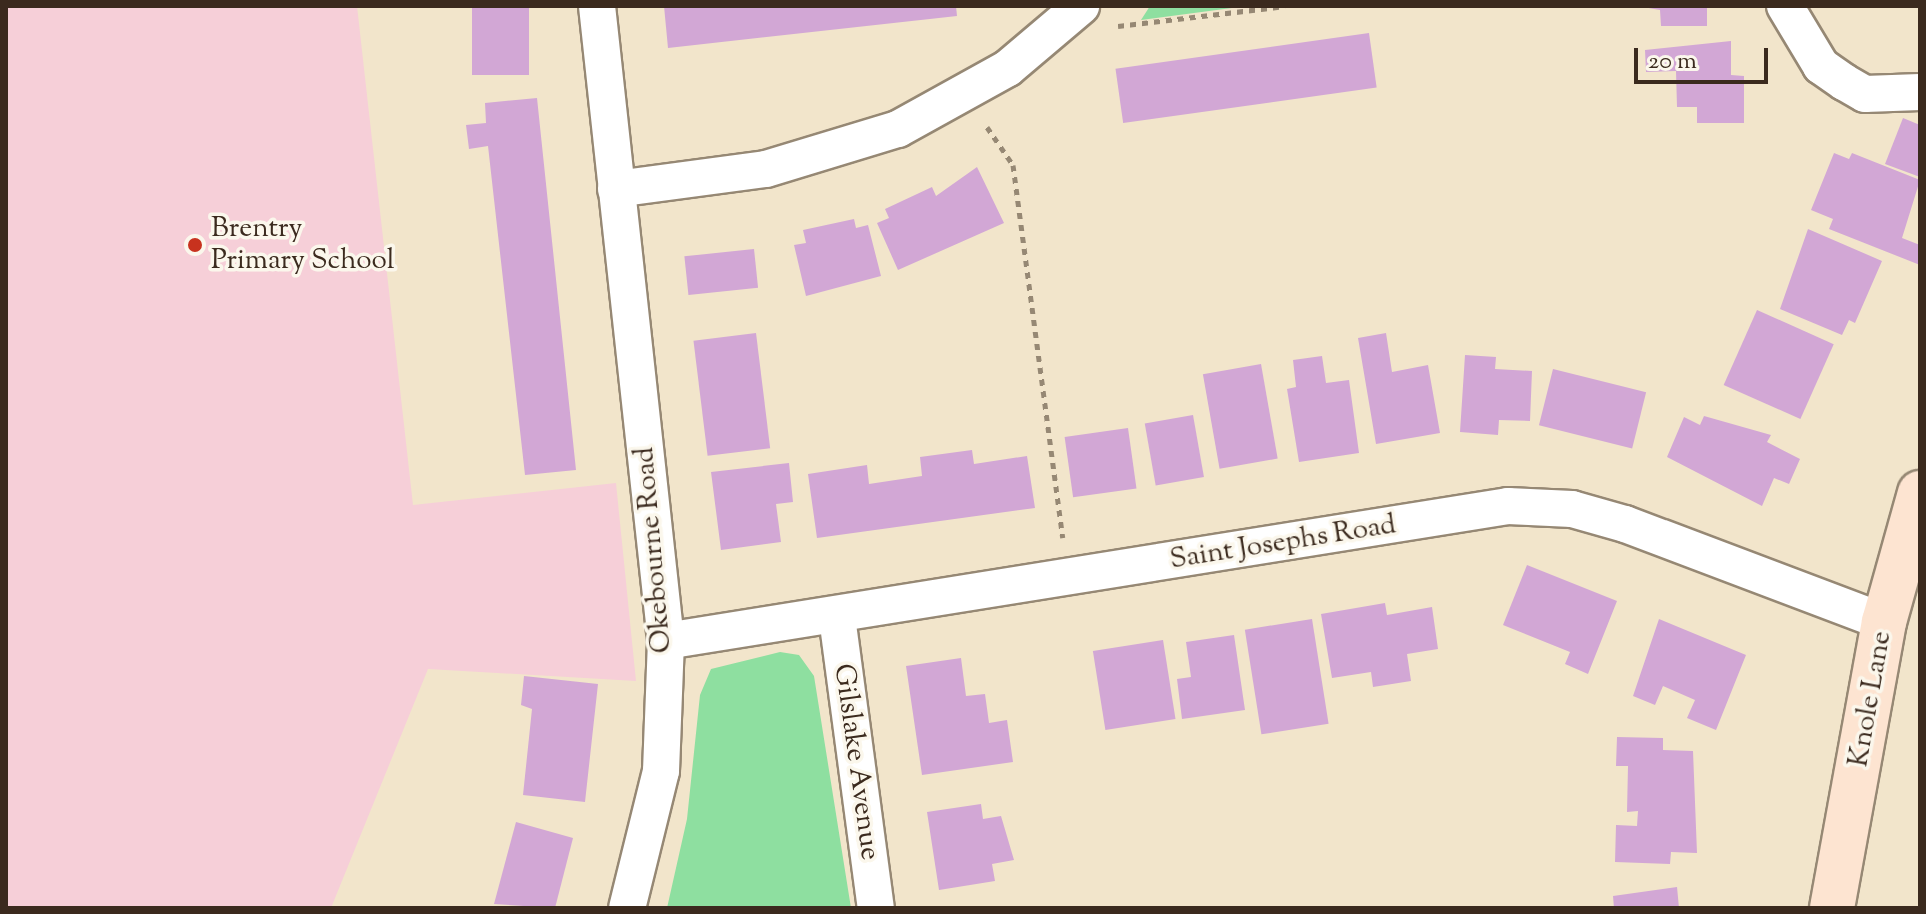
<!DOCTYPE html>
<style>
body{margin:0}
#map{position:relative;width:1926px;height:914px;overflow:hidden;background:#f2e5cb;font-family:"Sorts Mill Goudy",serif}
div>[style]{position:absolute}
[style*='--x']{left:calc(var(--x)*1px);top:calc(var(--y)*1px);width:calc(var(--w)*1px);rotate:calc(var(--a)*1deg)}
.built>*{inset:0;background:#f6cfd8}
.green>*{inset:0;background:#8edfa0}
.building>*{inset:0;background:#d2a7d5;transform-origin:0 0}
.path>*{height:5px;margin-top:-2.5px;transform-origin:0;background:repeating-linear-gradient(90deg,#968874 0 6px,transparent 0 12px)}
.roads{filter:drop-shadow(2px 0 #968874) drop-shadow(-2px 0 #968874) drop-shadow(0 2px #968874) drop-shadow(0 -2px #968874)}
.street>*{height:36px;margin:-18px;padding:0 18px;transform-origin:18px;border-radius:18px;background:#fff}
.secondary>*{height:44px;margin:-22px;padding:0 22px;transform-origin:22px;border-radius:22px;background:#fde4d1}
.dots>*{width:22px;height:22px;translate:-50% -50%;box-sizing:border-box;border:4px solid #fbf7ec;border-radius:50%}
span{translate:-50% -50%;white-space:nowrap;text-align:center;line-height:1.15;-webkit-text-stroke:7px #fbf7ec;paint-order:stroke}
.poi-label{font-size:28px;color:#3b2a1e}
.left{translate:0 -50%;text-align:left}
.street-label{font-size:28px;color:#3b2a1e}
.frame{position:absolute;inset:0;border:8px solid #3b2a1e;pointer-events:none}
.scale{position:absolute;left:1634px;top:48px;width:134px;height:36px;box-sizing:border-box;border:4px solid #3b2a1e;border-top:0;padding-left:10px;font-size:24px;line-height:28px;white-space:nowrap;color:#3b2a1e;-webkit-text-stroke:6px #fbf7ec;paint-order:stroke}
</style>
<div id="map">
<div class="built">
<div style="clip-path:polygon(6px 6px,357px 6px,413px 505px,616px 483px,636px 681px,428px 669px,331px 908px,6px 908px)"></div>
</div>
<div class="green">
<div style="clip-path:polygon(1150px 6px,1247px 6px,1141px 20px)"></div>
<div style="clip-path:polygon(780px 652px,799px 655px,814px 676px,851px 908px,667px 908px,687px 819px,700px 695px,711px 669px)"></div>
</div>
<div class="building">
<div style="left:472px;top:6px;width:57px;height:69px"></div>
<div style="clip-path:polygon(664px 6px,956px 6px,957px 16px,668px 48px)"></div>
<div style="clip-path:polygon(1637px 6px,1707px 6px,1707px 26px,1661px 26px,1660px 10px)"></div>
<div style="left:1369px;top:33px;width:55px;height:256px;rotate:82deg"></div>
<div style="clip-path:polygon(1731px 41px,1731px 75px,1744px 76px,1744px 123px,1697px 123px,1697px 107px,1677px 107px,1676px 71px,1646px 72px,1645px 50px)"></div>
<div style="clip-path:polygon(537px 98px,576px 470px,525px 475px,488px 146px,469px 149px,466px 125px,486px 123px,485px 103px)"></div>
<div style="clip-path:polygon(1903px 118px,1920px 125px,1920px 177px,1885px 164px)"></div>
<div style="clip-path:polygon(1834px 153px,1849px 159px,1852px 153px,1920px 180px,1902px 238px,1920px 245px,1920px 265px,1829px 229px,1833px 219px,1811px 210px)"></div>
<div style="clip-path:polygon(977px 167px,1004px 223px,898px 270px,877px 223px,889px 218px,885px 209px,932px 187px,936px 196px)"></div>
<div style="clip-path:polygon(854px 219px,856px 228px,868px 225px,881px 276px,806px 296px,794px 245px,806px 243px,803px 230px)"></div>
<div style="clip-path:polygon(1808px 229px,1882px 261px,1855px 323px,1849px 320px,1842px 335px,1780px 309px)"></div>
<div style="left:754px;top:249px;width:39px;height:70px;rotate:84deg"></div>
<div style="left:1757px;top:310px;width:84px;height:82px;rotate:24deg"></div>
<div style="left:756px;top:333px;width:116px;height:63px;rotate:83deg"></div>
<div style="clip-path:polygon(1386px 333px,1392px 372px,1428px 365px,1440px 433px,1376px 444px,1358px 338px)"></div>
<div style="clip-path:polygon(1465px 355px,1496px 357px,1495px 369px,1532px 371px,1530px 421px,1499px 420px,1498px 435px,1460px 432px)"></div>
<div style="clip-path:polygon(1322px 356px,1326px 383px,1349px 380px,1359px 453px,1299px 462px,1287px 389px,1296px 387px,1293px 360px)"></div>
<div style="left:1261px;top:364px;width:96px;height:59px;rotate:80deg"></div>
<div style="left:1553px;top:369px;width:96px;height:58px;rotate:14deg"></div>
<div style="left:1193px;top:415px;width:63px;height:49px;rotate:80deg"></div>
<div style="clip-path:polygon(1704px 416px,1771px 435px,1767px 442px,1800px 459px,1789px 484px,1774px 478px,1762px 506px,1667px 457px,1684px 417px,1700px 425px)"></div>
<div style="left:1128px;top:428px;width:61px;height:64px;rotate:82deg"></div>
<div style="clip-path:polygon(972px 450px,974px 464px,1027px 456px,1035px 508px,817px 538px,808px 474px,867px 465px,869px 484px,922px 476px,920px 457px)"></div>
<div style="clip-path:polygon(789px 463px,793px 502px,776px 504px,781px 542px,721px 550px,711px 472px)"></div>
<div style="clip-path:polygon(1527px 565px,1617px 601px,1588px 674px,1565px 664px,1570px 652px,1503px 625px)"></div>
<div style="clip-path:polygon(1385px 603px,1387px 615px,1432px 607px,1438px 649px,1407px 654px,1411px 681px,1373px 687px,1371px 672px,1332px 678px,1321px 614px)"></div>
<div style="left:1312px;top:619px;width:106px;height:68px;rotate:81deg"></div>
<div style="clip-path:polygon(1659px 619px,1746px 655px,1716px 730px,1687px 718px,1695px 700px,1663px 686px,1655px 705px,1633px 696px)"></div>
<div style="clip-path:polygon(1234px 635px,1245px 710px,1182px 719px,1177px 679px,1191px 677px,1186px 642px)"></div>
<div style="left:1163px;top:640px;width:80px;height:71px;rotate:81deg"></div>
<div style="clip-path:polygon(961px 658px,966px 696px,985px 694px,989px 723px,1007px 720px,1013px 762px,922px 775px,906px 666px)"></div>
<div style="clip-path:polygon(524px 676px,598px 684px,585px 802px,523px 795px,532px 709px,521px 705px)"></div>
<div style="clip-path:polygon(1617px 737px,1663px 738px,1663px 750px,1693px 751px,1697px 853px,1671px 852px,1670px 864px,1615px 862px,1616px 825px,1637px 826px,1638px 811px,1627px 812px,1628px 766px,1616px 766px)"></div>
<div style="clip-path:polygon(981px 804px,983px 819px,1001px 816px,1014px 860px,992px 864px,995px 881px,939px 890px,927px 812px)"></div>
<div style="clip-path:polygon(516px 822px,573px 838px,555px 908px,494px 904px)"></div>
<div style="clip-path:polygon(1677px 887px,1679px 908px,1614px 908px,1613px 896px)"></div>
</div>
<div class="path">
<div style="--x:1118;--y:26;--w:168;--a:-6.8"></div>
<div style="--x:987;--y:127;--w:46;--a:55.6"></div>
<div style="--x:1013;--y:165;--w:376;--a:82.4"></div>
</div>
<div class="roads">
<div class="street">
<div style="--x:597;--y:6;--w:639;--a:83.8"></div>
<div style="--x:666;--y:641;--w:130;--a:92.2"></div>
<div style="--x:661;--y:771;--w:141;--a:103.9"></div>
<div style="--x:1785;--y:6;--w:70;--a:59"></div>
<div style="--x:1821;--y:66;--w:28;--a:35"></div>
<div style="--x:1844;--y:82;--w:24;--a:30"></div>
<div style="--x:1865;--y:94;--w:55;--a:-2.1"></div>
<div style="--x:616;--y:189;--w:151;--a:-7.6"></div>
<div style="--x:766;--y:169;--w:138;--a:-16.9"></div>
<div style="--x:898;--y:129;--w:126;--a:-29"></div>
<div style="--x:1008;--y:68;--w:96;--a:-40.3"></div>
<div style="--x:837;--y:617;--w:294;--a:82.4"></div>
<div style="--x:666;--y:641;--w:853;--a:-9.11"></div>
<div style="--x:1508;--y:506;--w:64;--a:2.7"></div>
<div style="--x:1572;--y:509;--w:55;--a:15.8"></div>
<div style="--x:1625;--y:524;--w:277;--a:20.7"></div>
</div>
<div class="secondary">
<div style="--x:1832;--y:908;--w:291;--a:-79.7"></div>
<div style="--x:1884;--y:622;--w:134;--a:-74.4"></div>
</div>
</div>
<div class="dots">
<div style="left:195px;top:245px;background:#c8321e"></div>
</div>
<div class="poi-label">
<span class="left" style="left:211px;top:245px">Brentry<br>Primary School</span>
</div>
<div class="street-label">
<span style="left:1283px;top:543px;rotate:-9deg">Saint Josephs Road</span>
<span style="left:654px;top:550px;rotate:-95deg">Okebourne Road</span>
<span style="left:1871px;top:699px;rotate:-80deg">Knole Lane</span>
<span style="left:856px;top:762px;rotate:82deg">Gilslake Avenue</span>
</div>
<div class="frame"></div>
<div class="scale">20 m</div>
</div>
